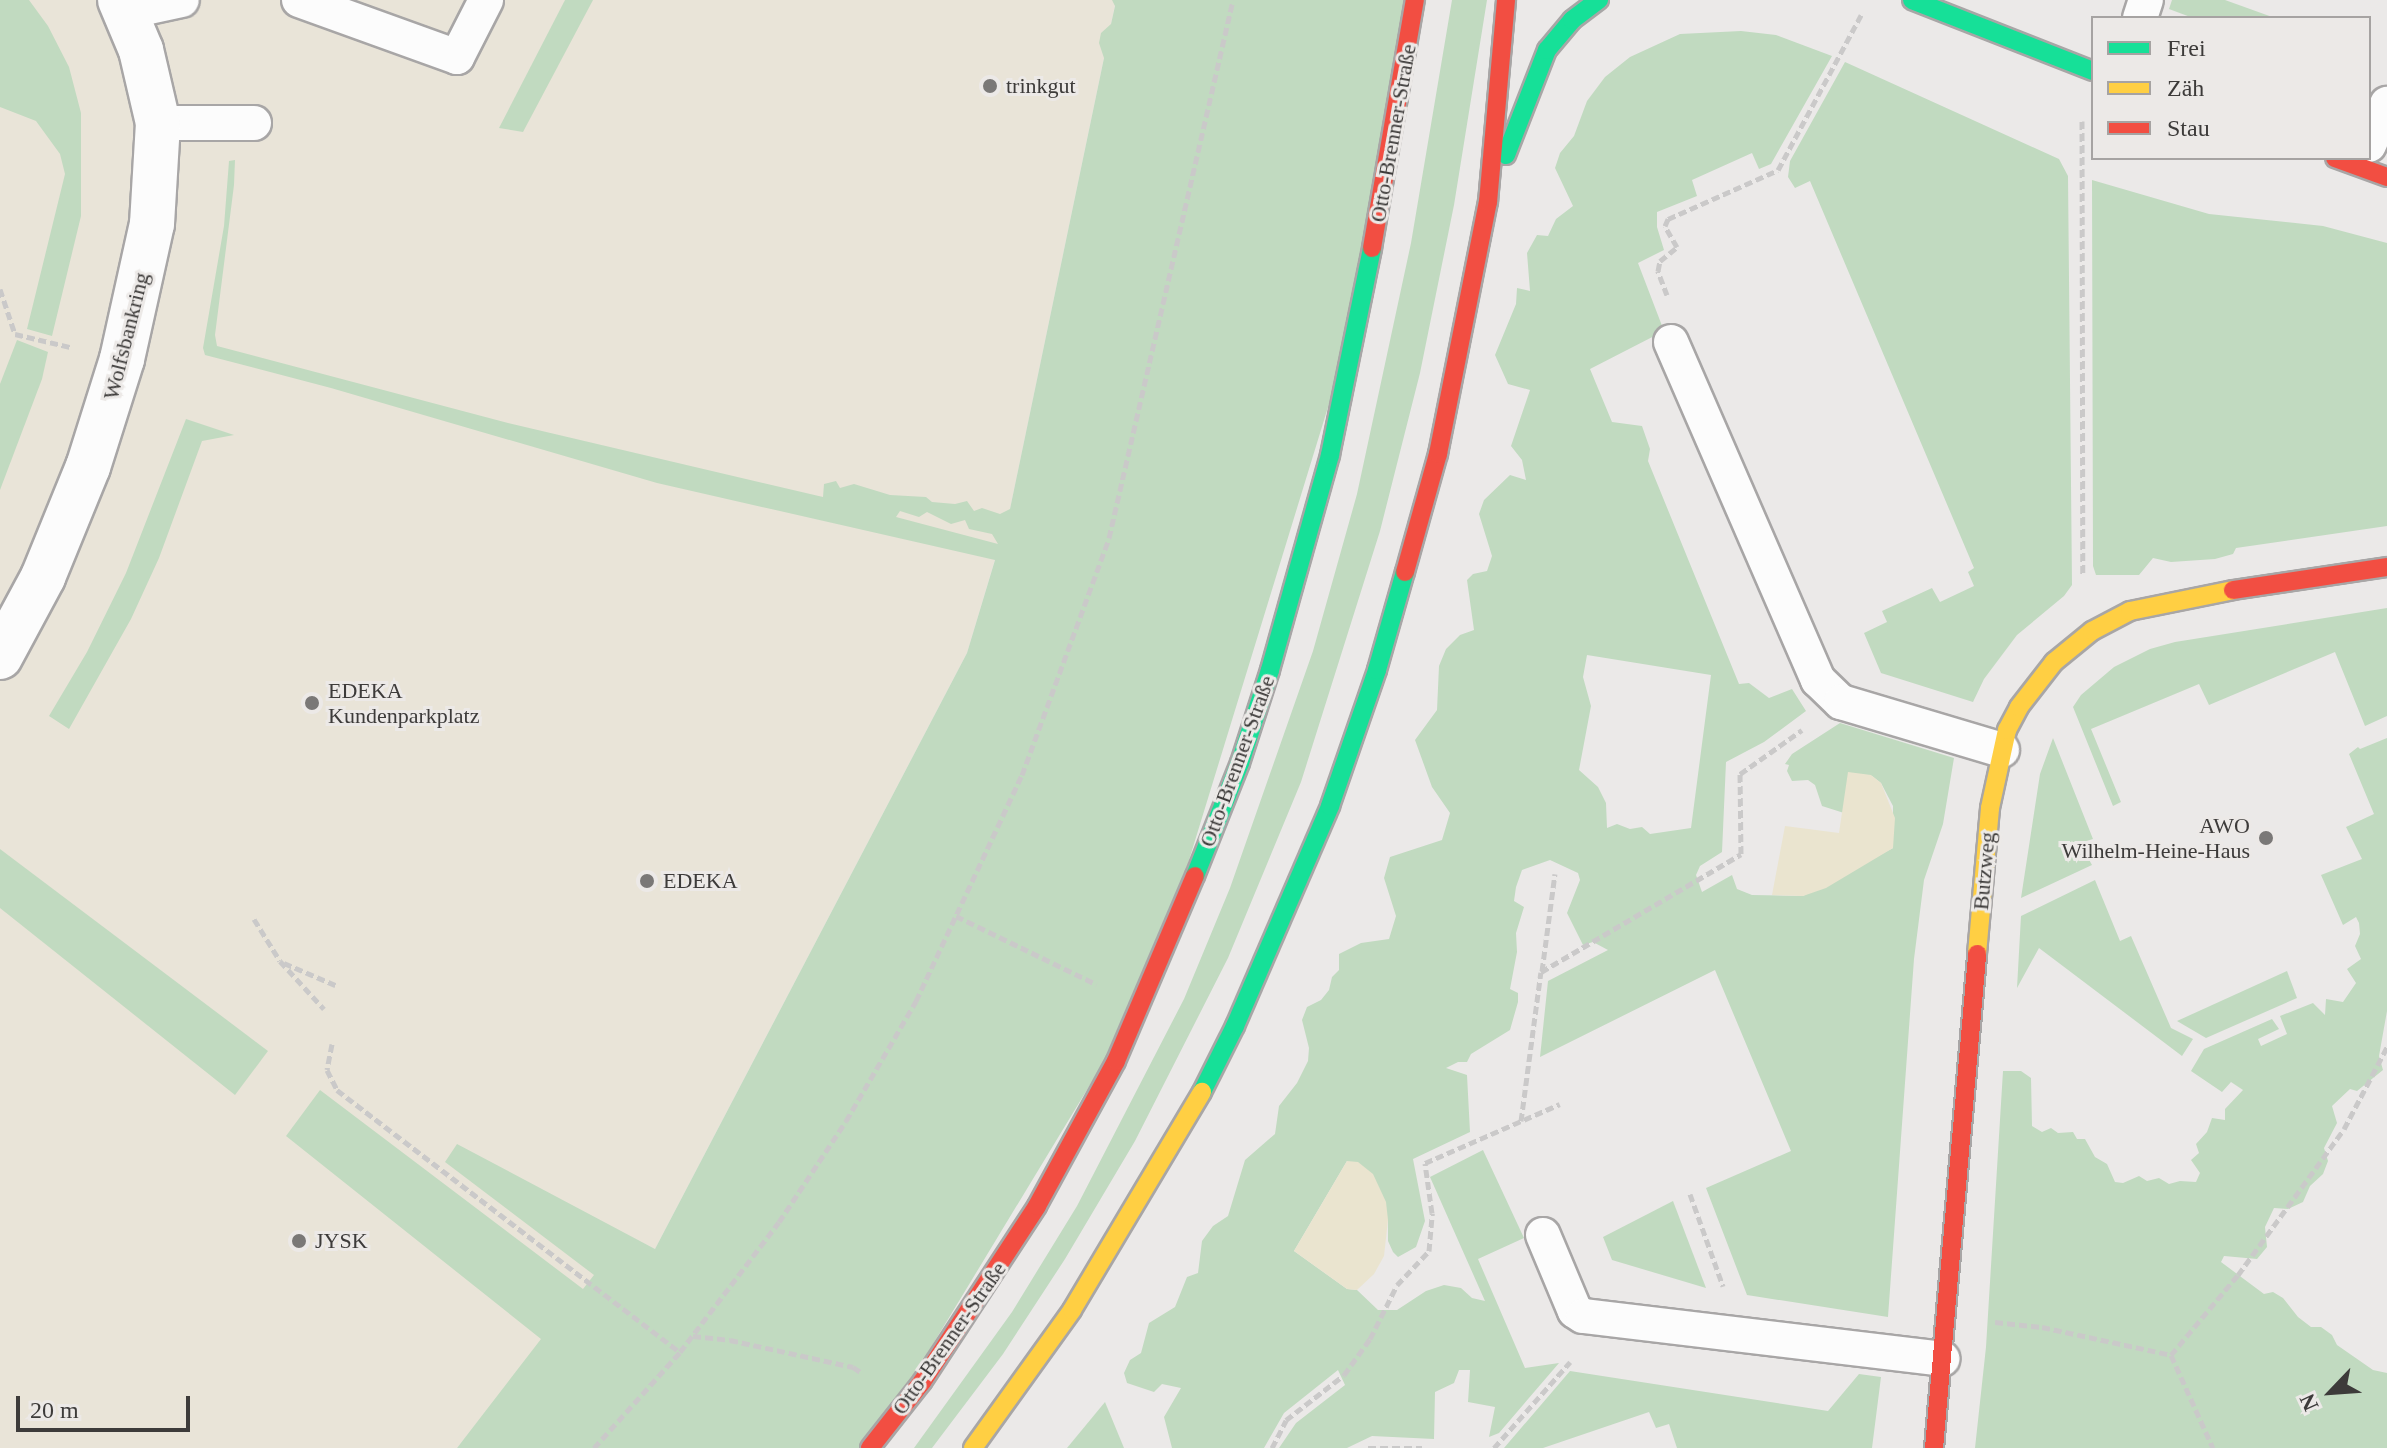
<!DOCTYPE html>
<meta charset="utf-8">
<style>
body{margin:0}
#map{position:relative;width:2387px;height:1448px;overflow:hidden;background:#ebe9e8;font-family:Georgia,serif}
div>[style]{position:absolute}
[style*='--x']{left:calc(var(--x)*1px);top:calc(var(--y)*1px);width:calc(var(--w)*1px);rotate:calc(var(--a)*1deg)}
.commercial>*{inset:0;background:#e9e4d8}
.green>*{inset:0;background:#c1dac0}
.sand>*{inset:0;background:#eae4cf}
.path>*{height:5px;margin-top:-2.5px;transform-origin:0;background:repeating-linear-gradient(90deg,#cac9c9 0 8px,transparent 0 12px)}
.roads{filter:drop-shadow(2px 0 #a8a6a6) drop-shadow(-2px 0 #a8a6a6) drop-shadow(0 2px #a8a6a6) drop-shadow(0 -2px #a8a6a6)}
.lane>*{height:34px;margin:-17px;padding:0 17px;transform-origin:17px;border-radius:17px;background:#fcfcfc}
.street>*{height:44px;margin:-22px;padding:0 22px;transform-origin:22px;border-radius:22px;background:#fcfcfc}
.fast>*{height:18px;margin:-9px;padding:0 9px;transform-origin:9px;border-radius:9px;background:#16e098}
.slow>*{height:18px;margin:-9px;padding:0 9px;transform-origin:9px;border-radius:9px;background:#ffcf43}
.jam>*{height:18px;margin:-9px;padding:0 9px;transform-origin:9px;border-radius:9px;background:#f24e42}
.dots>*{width:22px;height:22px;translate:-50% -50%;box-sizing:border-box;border:4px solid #ece9e7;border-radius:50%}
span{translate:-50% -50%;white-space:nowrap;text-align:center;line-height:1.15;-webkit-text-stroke:6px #ece9e7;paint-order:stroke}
.poi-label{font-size:22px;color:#3d3b3a}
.left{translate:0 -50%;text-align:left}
.right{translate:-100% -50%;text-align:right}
.street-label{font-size:22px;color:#3d3b3a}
.legend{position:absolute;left:2091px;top:16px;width:280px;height:144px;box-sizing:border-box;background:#ece9e7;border:2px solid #a6a3a2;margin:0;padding:10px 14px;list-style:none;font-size:24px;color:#3d3b3a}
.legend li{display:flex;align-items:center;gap:16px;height:40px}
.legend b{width:40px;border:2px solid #a6a3a2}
.north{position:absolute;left:2291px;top:1352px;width:80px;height:80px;-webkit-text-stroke:6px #ece9e7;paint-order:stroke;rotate:245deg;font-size:22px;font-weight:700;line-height:32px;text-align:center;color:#3d3b3a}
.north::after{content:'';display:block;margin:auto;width:28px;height:36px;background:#3d3b3a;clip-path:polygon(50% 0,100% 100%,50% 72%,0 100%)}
.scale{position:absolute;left:16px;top:1396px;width:174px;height:36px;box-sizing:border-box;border:4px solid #3d3b3a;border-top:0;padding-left:10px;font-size:24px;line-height:28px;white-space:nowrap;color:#3d3b3a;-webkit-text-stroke:6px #ece9e7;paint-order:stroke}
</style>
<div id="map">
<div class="commercial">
<div style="clip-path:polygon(0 0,1116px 0,1010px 509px,967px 653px,655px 1249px,627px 1235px,457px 1448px,0 1448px)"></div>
</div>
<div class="green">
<div style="clip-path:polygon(0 0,29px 0,48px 26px,69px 67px,81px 113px,81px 216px,52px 336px,27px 329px,65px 174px,60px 154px,36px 121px,0 107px)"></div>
<div style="clip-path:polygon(565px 0,593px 0,523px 132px,499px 128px)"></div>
<div style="clip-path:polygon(evenodd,1112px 0,1415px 0,1367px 280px,1151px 984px,870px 1448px,457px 1448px,541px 1339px,286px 1136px,320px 1090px,583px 1289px,594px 1275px,445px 1162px,457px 1144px,655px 1249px,967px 653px,995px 560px,657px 483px,331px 388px,205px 355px,203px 348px,224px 226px,229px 161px,235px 160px,234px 185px,215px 335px,217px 346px,508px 423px,823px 497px,824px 484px,836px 481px,840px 488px,854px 484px,890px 495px,926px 497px,932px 502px,955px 504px,967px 501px,974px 511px,982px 508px,1000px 514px,1010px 509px,1104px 58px,1099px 43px,1101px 33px,1111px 24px,1115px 6px,1112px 0,900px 511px,919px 517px,927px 512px,951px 524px,965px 520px,969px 529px,992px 534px,998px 544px,896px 517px,900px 511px)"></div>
<div style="clip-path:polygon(1452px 0,1487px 0,1454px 205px,1420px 373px,1380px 531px,1301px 782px,1228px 958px,1135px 1141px,1065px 1259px,1003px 1354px,932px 1448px,914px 1448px,1012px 1312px,1077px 1206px,1184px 999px,1230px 888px,1313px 651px,1357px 494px,1411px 243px)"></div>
<div style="clip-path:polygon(2172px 0,2225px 0,2275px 18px,2193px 18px,2169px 9px)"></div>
<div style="clip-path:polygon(evenodd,1741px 31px,1776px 35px,1832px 56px,1771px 164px,1759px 169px,1752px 153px,1692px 180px,1697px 196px,1657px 212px,1657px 227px,1664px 250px,1638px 263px,1664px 331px,1590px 369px,1612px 422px,1642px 426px,1650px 449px,1648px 461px,1739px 684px,1749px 683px,1769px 698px,1792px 689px,1806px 711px,1764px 742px,1726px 762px,1722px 852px,1700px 866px,1696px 875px,1702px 892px,1732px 875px,1737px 889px,1752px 895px,1803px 896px,1893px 848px,1893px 806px,1881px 783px,1872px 776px,1844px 813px,1822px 806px,1815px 785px,1808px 780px,1792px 781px,1787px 771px,1789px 765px,1785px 764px,1792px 754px,1840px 723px,1954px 758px,1943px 824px,1924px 880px,1914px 959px,1888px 1317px,1747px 1295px,1706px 1188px,1791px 1151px,1715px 970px,1540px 1057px,1548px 981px,1608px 950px,1593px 942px,1583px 945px,1567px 913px,1580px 880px,1578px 873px,1550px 860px,1522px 870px,1516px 887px,1514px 901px,1524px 907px,1516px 933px,1517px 952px,1510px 989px,1518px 993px,1518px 1002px,1510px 1030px,1471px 1054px,1467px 1062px,1458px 1062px,1446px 1068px,1467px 1075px,1470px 1132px,1413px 1159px,1425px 1221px,1416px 1247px,1398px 1257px,1393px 1252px,1388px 1241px,1388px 1221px,1347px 1161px,1294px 1251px,1347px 1289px,1357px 1290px,1378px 1310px,1397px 1310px,1426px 1291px,1444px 1285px,1461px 1288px,1472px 1298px,1485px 1301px,1430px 1177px,1483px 1150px,1524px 1238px,1478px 1259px,1525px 1368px,1559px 1363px,1499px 1433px,1489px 1437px,1495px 1407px,1468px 1402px,1470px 1370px,1459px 1370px,1454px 1383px,1435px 1392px,1434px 1439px,1372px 1436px,1347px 1448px,1279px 1448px,1296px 1423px,1345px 1385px,1338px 1370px,1284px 1413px,1264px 1448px,1172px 1448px,1164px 1417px,1181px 1388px,1162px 1384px,1154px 1392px,1127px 1383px,1124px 1373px,1130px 1360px,1141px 1353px,1149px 1323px,1175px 1307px,1187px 1277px,1198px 1273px,1202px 1241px,1213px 1226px,1228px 1216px,1245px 1160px,1275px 1134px,1279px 1106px,1297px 1083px,1308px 1061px,1309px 1048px,1302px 1020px,1307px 1007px,1321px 1000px,1329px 990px,1332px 977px,1339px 970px,1339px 954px,1361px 943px,1389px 939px,1396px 916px,1384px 878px,1390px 857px,1442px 840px,1450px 813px,1432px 787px,1415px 740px,1437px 710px,1439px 666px,1446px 649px,1460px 635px,1474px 630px,1467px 580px,1473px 574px,1487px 571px,1492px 556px,1479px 514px,1484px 500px,1510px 475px,1526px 480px,1522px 460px,1511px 446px,1530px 390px,1508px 384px,1495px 355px,1516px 304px,1517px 288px,1530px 291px,1527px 253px,1537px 235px,1548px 236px,1556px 219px,1573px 206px,1555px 168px,1560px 153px,1574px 136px,1587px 101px,1605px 77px,1630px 57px,1680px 34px,1741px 31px,1587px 655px,1711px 675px,1691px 828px,1650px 834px,1642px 827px,1630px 829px,1617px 824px,1607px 828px,1606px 803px,1598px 787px,1579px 770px,1591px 706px,1583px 677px,1587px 655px)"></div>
<div style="clip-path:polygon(1845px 62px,2059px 159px,2068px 176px,2072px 585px,2064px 596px,2017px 635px,1984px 679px,1973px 702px,1881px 673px,1864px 633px,1887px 622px,1882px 611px,1932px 588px,1940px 602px,1974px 586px,1968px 572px,1974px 568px,1810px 181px,1795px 188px,1788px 177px,1790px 161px)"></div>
<div style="clip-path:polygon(2092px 180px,2209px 214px,2323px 226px,2387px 243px,2387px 526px,2236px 548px,2233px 554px,2215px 559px,2171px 562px,2153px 558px,2139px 575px,2096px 575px,2093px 566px)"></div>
<div style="clip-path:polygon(17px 340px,48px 352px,42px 379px,0 490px,0 384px)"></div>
<div style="clip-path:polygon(186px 419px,234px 435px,202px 441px,159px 558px,131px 619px,69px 729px,49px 716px,87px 652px,126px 573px)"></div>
<div style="clip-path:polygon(2387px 608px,2387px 716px,2365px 726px,2335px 652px,2209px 705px,2199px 684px,2091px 729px,2121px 802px,2113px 806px,2073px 707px,2081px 695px,2114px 667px,2150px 649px,2175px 642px)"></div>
<div style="clip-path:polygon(2053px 738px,2093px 839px,2080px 843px,2092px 865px,2021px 898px,2040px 774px)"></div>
<div style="clip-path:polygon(2387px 738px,2387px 1011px,2379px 1056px,2383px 1070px,2357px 1091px,2350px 1089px,2332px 1106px,2337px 1123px,2324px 1148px,2328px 1161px,2323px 1174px,2310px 1186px,2303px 1202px,2288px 1209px,2274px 1208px,2265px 1227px,2267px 1247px,2257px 1259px,2224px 1256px,2221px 1262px,2264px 1294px,2273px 1292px,2283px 1298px,2298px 1317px,2311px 1327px,2321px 1327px,2332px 1335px,2337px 1345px,2373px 1370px,2387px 1373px,2387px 1448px,1975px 1448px,1986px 1347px,2003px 1071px,2021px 1071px,2031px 1078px,2032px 1126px,2042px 1132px,2051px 1128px,2058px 1133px,2073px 1132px,2077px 1139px,2085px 1139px,2095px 1157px,2107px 1164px,2115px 1182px,2123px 1183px,2139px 1176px,2147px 1181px,2159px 1178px,2169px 1184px,2180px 1181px,2196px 1182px,2200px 1173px,2191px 1160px,2199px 1153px,2196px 1144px,2207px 1132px,2212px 1118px,2225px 1120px,2225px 1109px,2243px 1090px,2231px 1082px,2222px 1092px,2191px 1071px,2204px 1049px,2272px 1019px,2279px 1029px,2258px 1039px,2261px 1046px,2287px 1034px,2280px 1016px,2313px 1003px,2325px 1015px,2326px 999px,2343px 1002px,2356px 983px,2347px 969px,2361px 959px,2355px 946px,2360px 934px,2359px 923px,2356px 917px,2343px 925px,2321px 875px,2362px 859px,2346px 827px,2374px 814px,2349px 754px,2358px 747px,2360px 749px)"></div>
<div style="clip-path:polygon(0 849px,268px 1051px,235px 1095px,0 908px)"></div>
<div style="clip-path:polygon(2095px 880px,2120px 941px,2131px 936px,2171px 1028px,2193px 1039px,2182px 1056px,2039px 948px,2017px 988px,2021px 916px)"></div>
<div style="clip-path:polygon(2287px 971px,2297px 998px,2206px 1038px,2177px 1021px)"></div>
<div style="clip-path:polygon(1673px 1201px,1706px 1288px,1612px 1260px,1603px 1237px)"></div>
<div style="clip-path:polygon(1570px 1371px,1828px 1411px,1859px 1374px,1881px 1377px,1872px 1448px,1677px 1448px,1669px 1424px,1656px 1428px,1649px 1412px,1543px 1448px,1504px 1448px)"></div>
<div style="clip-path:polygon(1105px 1402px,1124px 1448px,1067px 1448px)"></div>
</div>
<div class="sand">
<div style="clip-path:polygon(1848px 772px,1871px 775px,1881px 783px,1895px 818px,1893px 848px,1826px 888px,1803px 896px,1772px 895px,1785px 826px,1839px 833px)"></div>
<div style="clip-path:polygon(1347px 1161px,1358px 1162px,1373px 1174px,1386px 1202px,1388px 1220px,1384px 1256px,1374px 1274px,1357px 1290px,1347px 1289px,1294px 1251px)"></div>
</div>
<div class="path">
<div style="--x:2082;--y:121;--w:454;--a:89.9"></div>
<div style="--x:0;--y:289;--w:47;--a:71.6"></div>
<div style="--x:15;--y:334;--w:57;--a:13.3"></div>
<div style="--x:1667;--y:295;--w:26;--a:-111"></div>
<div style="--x:1658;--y:271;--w:10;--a:-79"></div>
<div style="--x:1660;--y:261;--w:22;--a:-39"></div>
<div style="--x:1677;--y:247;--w:24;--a:-120"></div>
<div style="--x:1665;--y:226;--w:8;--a:-67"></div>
<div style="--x:1668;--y:219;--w:120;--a:-24"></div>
<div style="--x:1778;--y:170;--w:176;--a:-61.8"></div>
<div style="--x:956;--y:916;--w:156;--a:25.9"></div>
<div style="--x:254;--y:919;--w:49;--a:58.2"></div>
<div style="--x:280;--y:961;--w:65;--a:47.5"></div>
<div style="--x:284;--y:963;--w:56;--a:23.3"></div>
<div style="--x:1542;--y:971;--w:98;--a:-82.4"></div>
<div style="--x:332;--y:1044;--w:26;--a:101"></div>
<div style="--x:327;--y:1070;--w:22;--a:63"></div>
<div style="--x:337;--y:1090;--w:432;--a:37.4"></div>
<div style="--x:1521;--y:1121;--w:150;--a:-82.4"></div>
<div style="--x:1541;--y:972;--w:232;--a:-30.5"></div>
<div style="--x:1741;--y:854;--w:80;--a:-90.7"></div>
<div style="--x:1740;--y:774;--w:76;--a:-35.4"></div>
<div style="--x:1690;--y:1194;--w:98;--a:70.3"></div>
<div style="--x:1995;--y:1322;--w:47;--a:6.1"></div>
<div style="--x:2042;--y:1327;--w:132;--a:12.2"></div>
<div style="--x:2171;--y:1355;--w:102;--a:65.7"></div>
<div style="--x:693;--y:1336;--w:37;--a:6"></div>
<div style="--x:730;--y:1340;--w:126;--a:12.4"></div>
<div style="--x:853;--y:1367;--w:11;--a:34"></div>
<div style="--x:2171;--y:1355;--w:104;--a:-50.1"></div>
<div style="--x:2238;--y:1275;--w:180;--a:-54"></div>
<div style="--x:2344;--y:1129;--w:93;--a:-62.3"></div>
<div style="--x:594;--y:1448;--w:129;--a:-48.1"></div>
<div style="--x:680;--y:1352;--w:163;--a:-52.7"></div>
<div style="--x:779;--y:1222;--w:121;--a:-56.4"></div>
<div style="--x:846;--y:1121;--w:139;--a:-59.7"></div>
<div style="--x:916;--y:1001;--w:250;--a:-64.9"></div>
<div style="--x:1022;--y:775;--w:252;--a:-69.8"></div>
<div style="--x:1109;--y:538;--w:552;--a:-77.02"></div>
<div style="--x:1272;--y:1448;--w:31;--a:-63"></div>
<div style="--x:1286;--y:1420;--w:73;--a:-37.8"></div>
<div style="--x:1344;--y:1375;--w:44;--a:-54.2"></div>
<div style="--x:1370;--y:1339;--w:60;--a:-63.4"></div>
<div style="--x:1397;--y:1285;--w:47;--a:-46.7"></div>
<div style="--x:1429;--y:1251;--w:38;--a:-85"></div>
<div style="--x:1432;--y:1213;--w:50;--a:-98"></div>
<div style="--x:1425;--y:1163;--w:147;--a:-23.6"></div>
<div style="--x:1368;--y:1448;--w:54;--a:0"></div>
<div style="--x:1494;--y:1448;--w:115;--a:-48.5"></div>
</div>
<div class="roads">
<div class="lane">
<div style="--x:299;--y:0;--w:168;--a:19.8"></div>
<div style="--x:457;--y:57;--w:64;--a:-63"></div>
<div style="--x:126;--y:12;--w:57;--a:-12.1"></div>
<div style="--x:2140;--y:18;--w:19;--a:-72"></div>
<div style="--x:158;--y:123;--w:96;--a:0"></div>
<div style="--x:2369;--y:145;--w:45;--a:-66.3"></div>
<div style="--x:1671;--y:342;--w:369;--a:66.5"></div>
<div style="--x:1818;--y:680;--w:32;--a:44"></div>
<div style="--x:1841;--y:702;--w:168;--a:16.6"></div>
<div style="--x:1543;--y:1235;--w:82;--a:67.2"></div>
<div style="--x:1575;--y:1311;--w:9;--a:32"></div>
<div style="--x:1583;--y:1316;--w:362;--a:6.8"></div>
</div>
<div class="street">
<div style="--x:0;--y:657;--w:91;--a:-61.7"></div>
<div style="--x:43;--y:577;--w:119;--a:-67.8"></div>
<div style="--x:88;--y:467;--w:113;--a:-72.5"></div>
<div style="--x:122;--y:359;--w:138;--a:-77.5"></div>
<div style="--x:152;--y:224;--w:101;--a:-86.6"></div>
<div style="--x:158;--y:123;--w:75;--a:-103.1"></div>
<div style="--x:141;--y:50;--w:54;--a:-112.8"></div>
</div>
<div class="fast">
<div style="--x:1912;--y:0;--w:194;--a:21.4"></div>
<div style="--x:1506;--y:155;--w:113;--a:-68.7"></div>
<div style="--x:1547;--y:50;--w:39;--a:-50"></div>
<div style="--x:1572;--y:20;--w:34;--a:-37"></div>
<div style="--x:1195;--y:876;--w:122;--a:-68.3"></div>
<div style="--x:1240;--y:763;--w:98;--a:-72.1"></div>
<div style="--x:1270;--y:670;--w:223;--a:-74.4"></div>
<div style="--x:1330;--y:455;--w:211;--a:-78.5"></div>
<div style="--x:1202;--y:1092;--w:74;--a:-63.4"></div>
<div style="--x:1235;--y:1026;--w:240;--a:-66.6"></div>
<div style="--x:1330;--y:806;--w:144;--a:-70.9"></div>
<div style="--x:1377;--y:670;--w:102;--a:-74.1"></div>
</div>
<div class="slow">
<div style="--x:1977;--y:954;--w:147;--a:-84.9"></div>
<div style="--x:1990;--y:808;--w:80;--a:-77.7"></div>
<div style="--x:2007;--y:730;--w:26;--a:-62"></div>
<div style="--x:2019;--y:707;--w:57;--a:-52.1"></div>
<div style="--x:2054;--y:662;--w:49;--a:-39.2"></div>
<div style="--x:2092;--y:631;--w:43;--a:-27.8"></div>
<div style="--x:2130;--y:611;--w:105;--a:-11.5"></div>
<div style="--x:973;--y:1448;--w:170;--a:-54.3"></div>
<div style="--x:1072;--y:1310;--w:254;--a:-59.2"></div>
</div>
<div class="jam">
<div style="--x:2335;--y:158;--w:55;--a:20.1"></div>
<div style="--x:1372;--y:248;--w:252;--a:-80.2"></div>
<div style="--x:1405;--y:572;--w:123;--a:-74.4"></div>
<div style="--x:1438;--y:454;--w:257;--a:-78.8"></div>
<div style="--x:1488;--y:202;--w:203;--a:-84.9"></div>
<div style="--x:2233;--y:590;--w:156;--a:-8.5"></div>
<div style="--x:870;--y:1448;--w:84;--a:-51.8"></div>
<div style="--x:922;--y:1382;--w:210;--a:-56.8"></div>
<div style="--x:1037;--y:1206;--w:165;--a:-61.4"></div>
<div style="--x:1116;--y:1061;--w:201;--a:-66.9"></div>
<div style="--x:1934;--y:1448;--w:496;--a:-85"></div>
</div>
</div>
<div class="dots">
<div style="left:990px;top:86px;background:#7a7877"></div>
<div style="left:312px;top:703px;background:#7a7877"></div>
<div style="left:2266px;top:838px;background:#7a7877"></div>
<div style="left:647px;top:881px;background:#7a7877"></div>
<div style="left:299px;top:1241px;background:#7a7877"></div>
</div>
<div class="poi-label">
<span class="left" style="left:1006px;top:86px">trinkgut</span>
<span class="left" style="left:328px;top:703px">EDEKA<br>Kundenparkplatz</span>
<span class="right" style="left:2250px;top:838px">AWO<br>Wilhelm-Heine-Haus</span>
<span class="left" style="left:663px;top:881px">EDEKA</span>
<span class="left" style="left:315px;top:1241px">JYSK</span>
</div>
<div class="street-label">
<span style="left:1393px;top:133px;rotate:-80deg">Otto-Brenner-Straße</span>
<span style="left:126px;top:336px;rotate:-76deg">Wolfsbankring</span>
<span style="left:1237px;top:761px;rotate:-70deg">Otto-Brenner-Straße</span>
<span style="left:1984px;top:871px;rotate:-85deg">Butzweg</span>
<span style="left:949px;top:1338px;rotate:-55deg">Otto-Brenner-Straße</span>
</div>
<ul class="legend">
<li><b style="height:10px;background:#16e098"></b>Frei</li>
<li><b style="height:10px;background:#ffcf43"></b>Zäh</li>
<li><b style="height:10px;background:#f24e42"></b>Stau</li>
</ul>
<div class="north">N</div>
<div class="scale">20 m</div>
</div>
